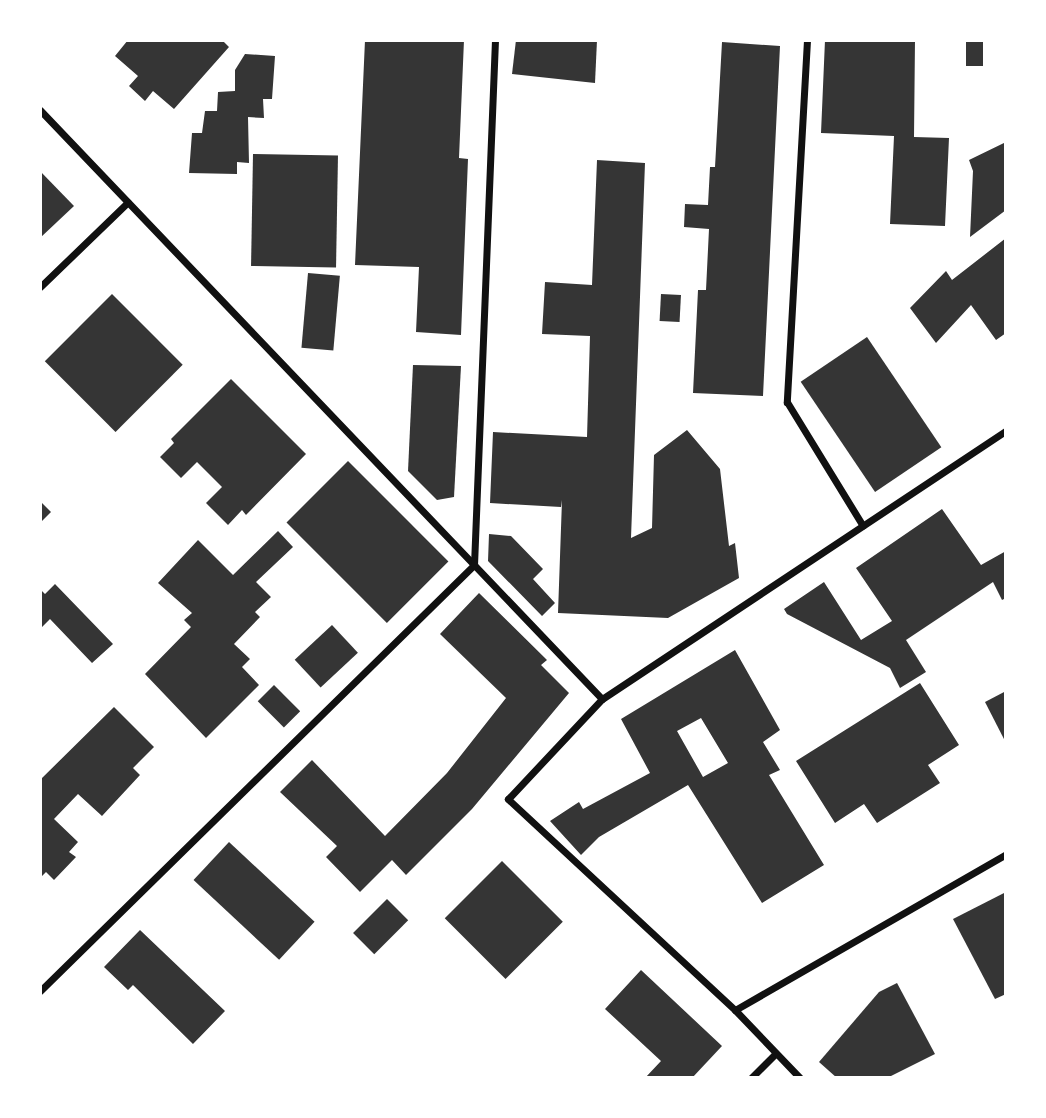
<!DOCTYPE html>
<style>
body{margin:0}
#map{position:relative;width:1046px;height:1118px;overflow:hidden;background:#fff;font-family:"Noto Sans",sans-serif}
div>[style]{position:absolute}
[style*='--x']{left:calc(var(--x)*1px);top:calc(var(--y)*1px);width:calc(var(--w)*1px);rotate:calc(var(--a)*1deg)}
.building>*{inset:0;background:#353535;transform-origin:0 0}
.minor>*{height:7px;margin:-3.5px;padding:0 3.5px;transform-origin:3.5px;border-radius:3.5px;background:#111}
span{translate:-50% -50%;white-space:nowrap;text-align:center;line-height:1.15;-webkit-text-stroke:6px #fff;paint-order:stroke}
.frame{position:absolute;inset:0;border:42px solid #fff;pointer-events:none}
</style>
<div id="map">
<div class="building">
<div style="clip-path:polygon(128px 40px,222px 40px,229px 47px,174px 109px,153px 91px,145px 101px,129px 86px,138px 76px,115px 56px)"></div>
<div style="clip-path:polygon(365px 40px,464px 40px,459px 158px,468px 159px,461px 335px,416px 332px,419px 267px,355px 265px)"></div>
<div style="clip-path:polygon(516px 40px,597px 40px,595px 83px,512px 74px)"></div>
<div style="clip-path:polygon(825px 40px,915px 40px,914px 137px,949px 138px,945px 226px,890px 224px,894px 136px,821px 133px)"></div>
<div style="left:966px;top:40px;width:17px;height:26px"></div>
<div style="clip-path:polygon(722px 42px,780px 46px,763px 396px,693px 393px,698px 290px,706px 290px,709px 229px,684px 227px,685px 204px,708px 205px,710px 167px,715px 167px)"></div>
<div style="clip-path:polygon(245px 54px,275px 56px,272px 99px,263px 99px,264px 118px,248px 117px,249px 163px,237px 162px,237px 174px,189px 173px,192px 133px,202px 133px,205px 111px,217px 111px,218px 92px,235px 91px,235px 70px)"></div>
<div style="clip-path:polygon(1006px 142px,1006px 210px,970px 237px,973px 171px,969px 160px)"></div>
<div style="left:253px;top:154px;width:85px;height:112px;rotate:1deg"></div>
<div style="clip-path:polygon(597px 160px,645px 163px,631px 538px,652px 528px,654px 455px,687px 430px,720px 469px,729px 546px,735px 543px,739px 578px,668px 618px,558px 613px,562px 500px,561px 507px,490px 503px,493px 432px,587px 437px,590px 336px,542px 334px,545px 282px,592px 285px)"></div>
<div style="clip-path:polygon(40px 171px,74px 206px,40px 238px)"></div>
<div style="clip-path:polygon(1006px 238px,1006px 333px,996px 340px,971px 305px,936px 343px,910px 308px,946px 271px,952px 280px)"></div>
<div style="left:308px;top:273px;width:32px;height:75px;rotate:5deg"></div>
<div style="left:112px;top:294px;width:100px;height:95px;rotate:45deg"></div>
<div style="left:661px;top:294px;width:20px;height:27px;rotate:3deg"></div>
<div style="left:867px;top:337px;width:133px;height:80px;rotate:56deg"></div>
<div style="clip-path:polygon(413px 365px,461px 366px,454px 497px,437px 500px,408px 471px)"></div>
<div style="clip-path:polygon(231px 379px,306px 454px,246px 515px,242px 510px,228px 525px,206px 503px,222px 487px,197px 462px,181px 478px,160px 457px,174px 443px,171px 439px)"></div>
<div style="left:348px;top:461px;width:142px;height:87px;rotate:45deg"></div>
<div style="clip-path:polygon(40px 501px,51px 512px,40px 523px)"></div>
<div style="clip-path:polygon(942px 509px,981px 565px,1006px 551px,1006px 598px,1002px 600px,993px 582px,906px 640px,926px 672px,900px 688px,890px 668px,787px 614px,784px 609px,824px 582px,861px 640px,892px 621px,856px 568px)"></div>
<div style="clip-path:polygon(278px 531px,293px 547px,256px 582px,271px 597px,255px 612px,260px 617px,234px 644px,250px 659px,242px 667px,259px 685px,206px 738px,145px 674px,191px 627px,184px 620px,192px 613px,158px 583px,198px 540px,233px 575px)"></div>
<div style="clip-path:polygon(489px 534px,511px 536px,543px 569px,533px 579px,555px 603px,542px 616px,488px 561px)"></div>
<div style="clip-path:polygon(55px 584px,113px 644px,92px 663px,50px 619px,40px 629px,40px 589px,45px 594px)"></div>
<div style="clip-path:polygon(479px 593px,547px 660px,541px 665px,569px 693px,472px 809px,406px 875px,392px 860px,360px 892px,326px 857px,337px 846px,280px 792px,312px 760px,385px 836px,447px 773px,506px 698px,440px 634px)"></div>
<div style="left:332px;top:625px;width:38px;height:51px;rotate:47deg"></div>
<div style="clip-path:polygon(evenodd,735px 650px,780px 730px,763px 742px,780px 770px,769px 775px,824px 865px,762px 903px,688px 785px,599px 837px,581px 855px,550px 821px,579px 802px,583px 809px,650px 773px,621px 719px,735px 650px,701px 718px,728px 763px,703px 777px,677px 731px,701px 718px)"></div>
<div style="clip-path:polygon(920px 683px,959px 745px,928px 765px,940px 783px,877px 823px,864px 804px,835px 823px,796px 761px)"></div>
<div style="left:274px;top:685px;width:37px;height:23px;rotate:45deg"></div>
<div style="clip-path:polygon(1006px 691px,1006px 743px,985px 702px)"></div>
<div style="clip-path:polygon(114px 707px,154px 747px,133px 768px,140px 775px,102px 816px,78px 794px,54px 819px,78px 842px,69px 852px,76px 857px,54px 880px,46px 872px,40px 878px,40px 780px)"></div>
<div style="left:229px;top:842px;width:117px;height:52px;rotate:43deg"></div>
<div style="left:502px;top:861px;width:86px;height:81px;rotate:45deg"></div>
<div style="clip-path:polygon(1006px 892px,1006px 994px,995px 999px,953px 919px)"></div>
<div style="left:387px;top:899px;width:30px;height:48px;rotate:45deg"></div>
<div style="clip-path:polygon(140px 930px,225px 1011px,193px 1044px,133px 985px,128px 990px,104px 967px)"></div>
<div style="clip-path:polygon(641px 970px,722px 1046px,692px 1078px,645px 1078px,661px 1061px,605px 1009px)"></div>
<div style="clip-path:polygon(897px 983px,935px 1054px,887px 1078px,837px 1078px,819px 1062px,879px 992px)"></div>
</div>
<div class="minor">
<div style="--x:807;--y:40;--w:363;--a:93.2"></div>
<div style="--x:787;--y:402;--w:145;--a:58.5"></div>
<div style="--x:40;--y:110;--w:814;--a:46.34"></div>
<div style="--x:40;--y:287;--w:122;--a:-44"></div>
<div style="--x:40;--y:991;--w:608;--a:-44.47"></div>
<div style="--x:474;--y:565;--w:525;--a:-87.71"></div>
<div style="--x:735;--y:1010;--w:313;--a:-29.9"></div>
<div style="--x:751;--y:1078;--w:34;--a:-45"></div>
<div style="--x:800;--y:1078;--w:94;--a:-133.7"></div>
<div style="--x:735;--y:1010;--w:310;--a:-137.1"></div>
<div style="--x:508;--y:799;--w:137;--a:-46.8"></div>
<div style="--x:602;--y:699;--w:485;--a:-33.6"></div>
</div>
<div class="frame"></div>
</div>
